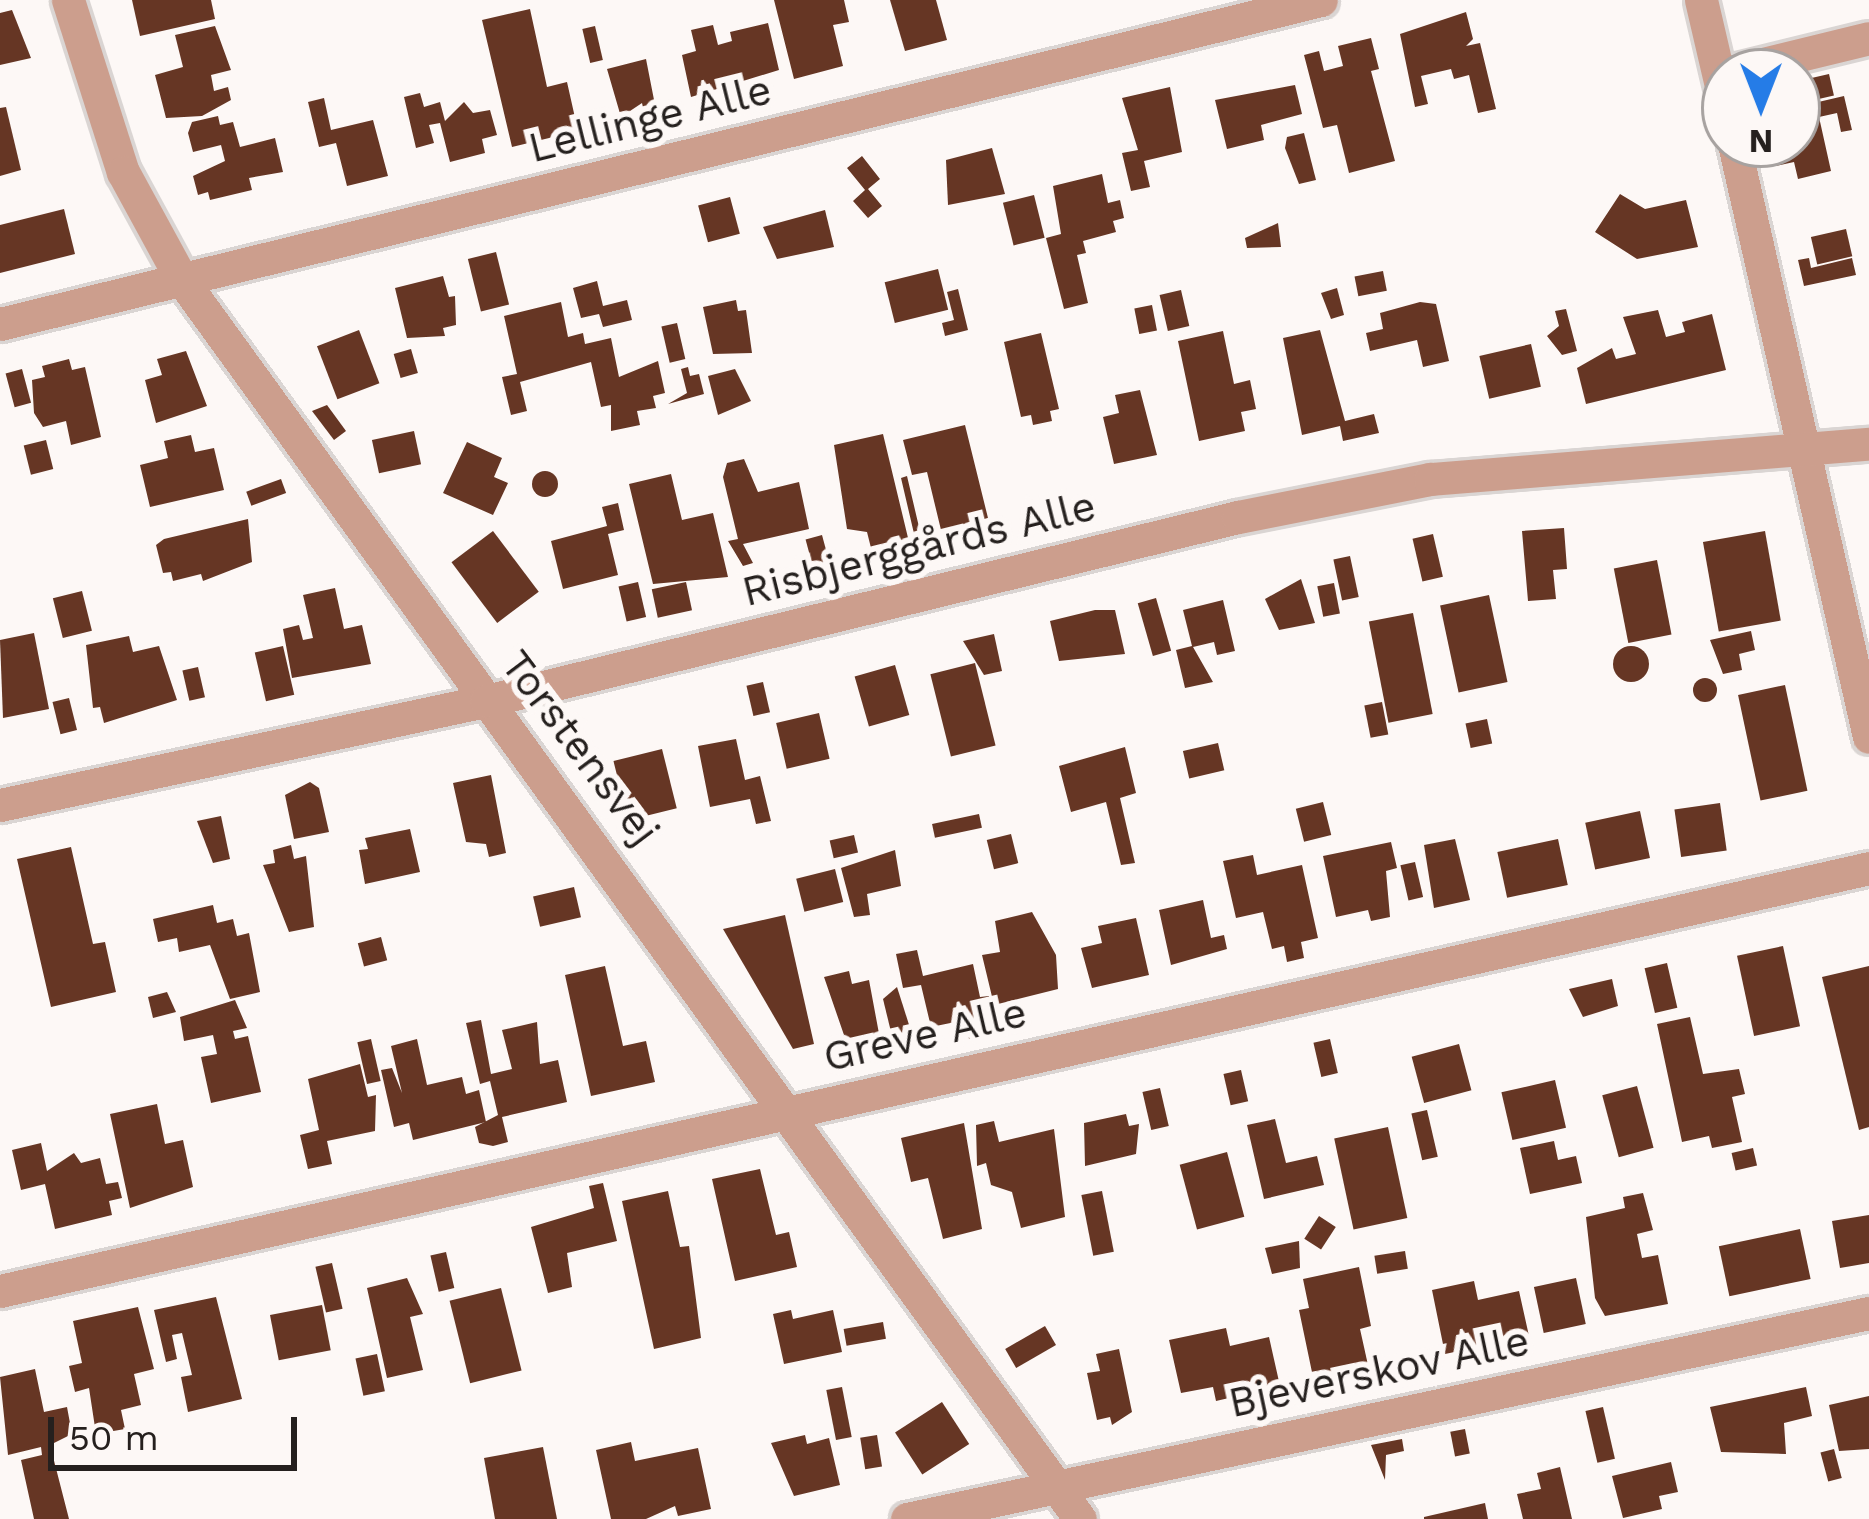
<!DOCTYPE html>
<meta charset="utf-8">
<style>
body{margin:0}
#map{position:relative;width:1869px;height:1519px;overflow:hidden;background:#fdf8f6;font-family:"Work Sans",sans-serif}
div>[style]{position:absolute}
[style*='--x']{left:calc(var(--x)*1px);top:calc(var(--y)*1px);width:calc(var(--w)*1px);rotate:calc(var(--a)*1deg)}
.building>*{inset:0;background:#663624;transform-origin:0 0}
.round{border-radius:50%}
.roads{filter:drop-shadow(3px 0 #dad5d3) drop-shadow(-3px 0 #dad5d3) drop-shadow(0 3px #dad5d3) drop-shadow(0 -3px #dad5d3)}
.street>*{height:33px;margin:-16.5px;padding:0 16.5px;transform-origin:16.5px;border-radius:16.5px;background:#cc9e8d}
span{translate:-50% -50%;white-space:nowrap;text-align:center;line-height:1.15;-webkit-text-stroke:12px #fdf8f6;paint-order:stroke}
.street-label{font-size:42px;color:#25201e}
.north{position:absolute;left:1701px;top:48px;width:120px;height:120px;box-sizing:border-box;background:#fdf8f6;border:3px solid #a7a2a0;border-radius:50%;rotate:180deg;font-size:33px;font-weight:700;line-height:48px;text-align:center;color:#25201e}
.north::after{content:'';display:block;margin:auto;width:42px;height:54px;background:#257ce7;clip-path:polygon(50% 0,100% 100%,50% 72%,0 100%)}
.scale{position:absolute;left:48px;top:1417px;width:249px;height:54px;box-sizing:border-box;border:6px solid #25201e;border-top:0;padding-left:15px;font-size:36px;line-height:42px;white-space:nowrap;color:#25201e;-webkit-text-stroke:9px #fdf8f6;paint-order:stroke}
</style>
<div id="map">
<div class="building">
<div style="clip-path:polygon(132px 0,211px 0,215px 19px,140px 36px)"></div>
<div style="clip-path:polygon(774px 0,844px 0,849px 22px,833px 25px,843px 66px,794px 79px)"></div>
<div style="clip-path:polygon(890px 0,936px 0,947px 40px,905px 51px)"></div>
<div style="clip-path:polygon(530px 9px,547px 87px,567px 82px,578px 131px,512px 147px,482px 20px)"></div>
<div style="clip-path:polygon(12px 10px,31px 58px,0 65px,0 13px)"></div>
<div style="clip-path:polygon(1466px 12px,1473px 39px,1466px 46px,1480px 43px,1496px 109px,1478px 113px,1469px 75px,1454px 79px,1451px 69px,1421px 76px,1428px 104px,1415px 107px,1400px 34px)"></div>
<div style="clip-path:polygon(768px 23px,779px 70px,691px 97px,682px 55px,696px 51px,691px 30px,713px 25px,718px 45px,732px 41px,730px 32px)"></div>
<div style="clip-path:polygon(215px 26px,231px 70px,211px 75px,214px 91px,228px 87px,231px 100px,202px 116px,166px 118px,155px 75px,183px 67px,175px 35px)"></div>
<div style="left:595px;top:26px;width:35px;height:13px;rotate:77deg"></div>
<div style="clip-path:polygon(1371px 38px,1379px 69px,1371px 71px,1395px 161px,1349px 173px,1337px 125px,1323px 128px,1304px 55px,1319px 51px,1324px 71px,1343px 66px,1338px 46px)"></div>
<div style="clip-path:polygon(646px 59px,656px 110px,644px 112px,642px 103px,621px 117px,607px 69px)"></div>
<div style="left:1829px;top:74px;width:22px;height:28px;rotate:77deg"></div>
<div style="clip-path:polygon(1295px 85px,1302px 114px,1261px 125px,1264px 140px,1227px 149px,1215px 100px)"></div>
<div style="clip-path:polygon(1170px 87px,1182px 152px,1144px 161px,1150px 187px,1131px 191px,1122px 153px,1138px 150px,1122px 98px)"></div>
<div style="clip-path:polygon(420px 93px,424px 107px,440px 102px,445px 121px,464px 102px,473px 113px,490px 110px,497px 135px,482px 139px,485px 153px,450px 162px,440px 123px,429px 125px,434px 143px,416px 148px,404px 97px)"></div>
<div style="clip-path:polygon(1844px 96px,1852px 130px,1841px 132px,1837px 113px,1819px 117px,1831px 171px,1798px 179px,1794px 162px,1776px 166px,1774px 159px,1792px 155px,1789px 144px,1797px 144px,1797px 107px)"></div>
<div style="clip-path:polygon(324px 98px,331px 130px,373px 120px,388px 176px,347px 186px,336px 143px,319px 147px,308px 102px)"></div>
<div style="clip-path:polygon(6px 107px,21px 170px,0 176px,0 108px)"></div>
<div style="clip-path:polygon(218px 116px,220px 125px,233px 122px,240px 147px,275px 138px,283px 172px,249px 178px,252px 190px,210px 200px,208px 192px,198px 195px,193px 176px,225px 161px,221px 145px,193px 152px,188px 133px,192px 122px)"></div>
<div style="clip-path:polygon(1304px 133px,1316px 180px,1299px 184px,1285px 148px,1287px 137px)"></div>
<div style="clip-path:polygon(992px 148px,1005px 194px,948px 205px,946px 160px)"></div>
<div style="clip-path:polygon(862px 156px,880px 179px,868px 189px,882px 206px,868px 218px,853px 201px,865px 190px,847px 168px)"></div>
<div style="clip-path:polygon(1102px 174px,1108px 203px,1120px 200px,1124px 218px,1113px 221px,1116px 232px,1083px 241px,1086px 253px,1077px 255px,1088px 303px,1064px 309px,1046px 238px,1061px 234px,1053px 186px)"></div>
<div style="clip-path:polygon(1620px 194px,1645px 209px,1686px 200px,1698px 247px,1637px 259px,1595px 232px)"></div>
<div style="left:1034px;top:195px;width:44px;height:32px;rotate:76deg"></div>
<div style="left:730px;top:197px;width:38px;height:33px;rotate:75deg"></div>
<div style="clip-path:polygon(64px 209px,75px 254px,0 273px,0 225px)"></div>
<div style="clip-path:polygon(825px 210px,834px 247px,777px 259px,763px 227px)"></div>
<div style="clip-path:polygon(1278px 223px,1281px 247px,1247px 248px,1245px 238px)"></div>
<div style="left:1846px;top:229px;width:28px;height:36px;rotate:77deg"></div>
<div style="left:496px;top:252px;width:54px;height:29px;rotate:76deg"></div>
<div style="clip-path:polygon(1809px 258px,1811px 268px,1852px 258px,1856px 275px,1804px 286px,1798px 260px)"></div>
<div style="left:938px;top:269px;width:42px;height:55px;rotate:76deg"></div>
<div style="left:1383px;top:271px;width:20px;height:29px;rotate:79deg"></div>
<div style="clip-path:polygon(443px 276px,449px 297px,455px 296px,456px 325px,443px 328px,445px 336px,407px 338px,395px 288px)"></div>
<div style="clip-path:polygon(597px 281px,603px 306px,627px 300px,632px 320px,603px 327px,599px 314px,581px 318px,573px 288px)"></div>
<div style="clip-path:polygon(1337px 288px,1344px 315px,1331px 319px,1321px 293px)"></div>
<div style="clip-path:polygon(958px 289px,968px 330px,945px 336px,942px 323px,954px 320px,947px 292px)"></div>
<div style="left:1181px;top:290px;width:37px;height:22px;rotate:77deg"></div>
<div style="clip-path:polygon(736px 300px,738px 311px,746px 310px,752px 353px,713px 354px,703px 307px)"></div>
<div style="clip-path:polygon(561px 302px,568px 337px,583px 333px,585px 344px,611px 338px,619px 377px,658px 361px,665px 393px,653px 396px,656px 408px,637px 411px,640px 425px,611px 431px,611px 405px,601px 407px,591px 362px,520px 382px,527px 411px,511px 415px,502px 377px,517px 374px,504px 316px)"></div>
<div style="clip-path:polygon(1420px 302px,1436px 304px,1449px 361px,1423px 367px,1417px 340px,1370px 351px,1366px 333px,1383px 329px,1380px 313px)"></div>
<div style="left:1152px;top:305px;width:26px;height:18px;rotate:79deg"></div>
<div style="clip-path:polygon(1566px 309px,1577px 351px,1562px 355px,1547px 336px,1559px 326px,1555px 311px)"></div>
<div style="clip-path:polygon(1658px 310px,1666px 337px,1685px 332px,1682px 322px,1712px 314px,1726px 370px,1586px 404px,1577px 368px,1612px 348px,1616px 359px,1636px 354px,1623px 317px)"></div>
<div style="left:677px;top:323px;width:37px;height:16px;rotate:77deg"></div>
<div style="left:359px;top:330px;width:57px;height:45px;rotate:69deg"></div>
<div style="clip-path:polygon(1320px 330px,1345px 421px,1374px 414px,1379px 433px,1343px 441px,1340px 426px,1302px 435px,1283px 338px)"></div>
<div style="clip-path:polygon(1223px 331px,1234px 384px,1250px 380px,1256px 409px,1241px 412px,1245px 431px,1199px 441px,1178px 341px)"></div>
<div style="clip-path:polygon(1041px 333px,1059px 409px,1050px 411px,1052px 421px,1033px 425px,1031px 415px,1021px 417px,1004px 342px)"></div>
<div style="left:1531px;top:344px;width:44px;height:53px;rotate:77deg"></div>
<div style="left:411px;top:349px;width:25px;height:18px;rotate:74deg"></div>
<div style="clip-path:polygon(186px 351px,207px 406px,156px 423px,145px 380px,162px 375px,157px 359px)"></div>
<div style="clip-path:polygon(69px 359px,72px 370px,85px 367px,101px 437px,71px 445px,66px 421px,43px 427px,34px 413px,32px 380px,45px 377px,42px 366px)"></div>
<div style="clip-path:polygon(688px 367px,690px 376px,699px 374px,704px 394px,668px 404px,687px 393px,681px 369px)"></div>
<div style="left:22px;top:369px;width:35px;height:17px;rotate:75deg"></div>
<div style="clip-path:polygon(735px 369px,751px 401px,718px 415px,708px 376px)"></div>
<div style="clip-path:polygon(1140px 390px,1157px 455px,1114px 464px,1103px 417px,1119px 413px,1115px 395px)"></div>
<div style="clip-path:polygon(327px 405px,346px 431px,334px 440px,312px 411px)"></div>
<div style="clip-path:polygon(965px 425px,988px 518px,941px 530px,927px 472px,912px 475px,903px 440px)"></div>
<div style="left:414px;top:431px;width:34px;height:43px;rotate:78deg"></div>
<div style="clip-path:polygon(883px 434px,909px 542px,872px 552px,867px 532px,847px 529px,834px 445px)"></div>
<div style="clip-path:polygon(191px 435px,195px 452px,214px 448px,224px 490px,150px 507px,140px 465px,168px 458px,164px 441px)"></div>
<div style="left:46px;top:440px;width:30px;height:23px;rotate:76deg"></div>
<div style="clip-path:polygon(467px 442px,502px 458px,494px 477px,508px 483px,493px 515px,443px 493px)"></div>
<div style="clip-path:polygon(744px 459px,758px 492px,799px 482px,809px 529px,743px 544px,753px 563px,743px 566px,728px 541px,738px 539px,723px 477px,727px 463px)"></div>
<div class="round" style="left:532px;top:471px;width:26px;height:26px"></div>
<div style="clip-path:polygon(671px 474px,682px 520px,713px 513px,728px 577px,653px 584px,629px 484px)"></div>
<div style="clip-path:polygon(907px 476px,927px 561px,880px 572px,877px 557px,886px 555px,888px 563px,919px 555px,901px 478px)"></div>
<div style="left:281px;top:479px;width:15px;height:37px;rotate:70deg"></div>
<div style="clip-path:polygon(618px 503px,624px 530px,608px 534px,618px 575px,563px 589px,551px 541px,607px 526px,602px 507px)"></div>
<div style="clip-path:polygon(248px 519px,252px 562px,203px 581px,201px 574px,173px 581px,171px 572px,163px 573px,156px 545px,164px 539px)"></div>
<div style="clip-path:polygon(1564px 528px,1567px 569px,1553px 570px,1556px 599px,1528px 601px,1522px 531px)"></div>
<div style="left:493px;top:531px;width:76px;height:52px;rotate:53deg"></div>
<div style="left:1765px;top:531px;width:91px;height:63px;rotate:80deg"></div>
<div style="left:1433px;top:534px;width:44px;height:21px;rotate:77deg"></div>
<div style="left:822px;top:535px;width:27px;height:17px;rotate:75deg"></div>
<div style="left:1350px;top:556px;width:42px;height:17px;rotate:78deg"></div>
<div style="left:1657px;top:560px;width:76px;height:44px;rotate:79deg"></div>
<div style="clip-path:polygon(1301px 579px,1315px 623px,1279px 630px,1265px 599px)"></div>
<div style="left:638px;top:582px;width:36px;height:20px;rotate:77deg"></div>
<div style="left:686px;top:582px;width:29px;height:35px;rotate:78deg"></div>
<div style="left:1334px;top:583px;width:31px;height:17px;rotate:79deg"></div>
<div style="clip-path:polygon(335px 588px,344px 629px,362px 625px,371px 664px,292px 678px,283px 629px,299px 625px,303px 640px,313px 638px,303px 595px)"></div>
<div style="left:82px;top:591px;width:41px;height:30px;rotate:76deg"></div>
<div style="left:1489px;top:595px;width:89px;height:50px;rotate:78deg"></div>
<div style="left:1156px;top:598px;width:55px;height:19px;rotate:74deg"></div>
<div style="clip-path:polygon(1223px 600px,1235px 651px,1217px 655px,1214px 642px,1193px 647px,1213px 682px,1185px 688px,1176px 650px,1192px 646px,1183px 610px)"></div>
<div style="clip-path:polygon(1095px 610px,1115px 610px,1125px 654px,1059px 661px,1050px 621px)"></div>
<div style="left:1413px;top:613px;width:103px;height:45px;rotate:79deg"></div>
<div style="clip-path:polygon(1751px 631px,1755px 650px,1739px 654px,1742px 670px,1723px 674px,1710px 640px)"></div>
<div style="clip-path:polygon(34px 633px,49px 709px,3px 718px,0 640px)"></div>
<div style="clip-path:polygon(994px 634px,1002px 671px,984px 675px,963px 641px)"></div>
<div style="clip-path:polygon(129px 636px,133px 652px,159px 646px,177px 700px,104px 723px,100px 707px,93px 708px,86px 645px)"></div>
<div class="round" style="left:1613px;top:646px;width:36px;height:36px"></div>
<div style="left:283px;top:646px;width:50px;height:29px;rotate:77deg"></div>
<div style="left:975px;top:663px;width:85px;height:46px;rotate:76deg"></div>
<div style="left:895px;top:665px;width:52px;height:42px;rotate:74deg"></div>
<div style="left:198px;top:667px;width:31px;height:16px;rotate:77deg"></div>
<div class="round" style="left:1693px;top:678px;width:24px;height:24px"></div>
<div style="left:763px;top:682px;width:31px;height:17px;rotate:77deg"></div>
<div style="left:1785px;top:685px;width:108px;height:48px;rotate:78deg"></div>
<div style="left:69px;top:698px;width:33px;height:17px;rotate:76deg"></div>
<div style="left:1382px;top:702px;width:33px;height:18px;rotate:79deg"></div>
<div style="left:819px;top:713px;width:47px;height:44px;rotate:77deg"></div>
<div style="left:1487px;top:719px;width:25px;height:22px;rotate:78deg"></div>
<div style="clip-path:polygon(736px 739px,745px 780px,760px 776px,771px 821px,756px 824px,750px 799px,710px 807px,698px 746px)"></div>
<div style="left:1218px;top:743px;width:28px;height:36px;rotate:77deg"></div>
<div style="clip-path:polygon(1125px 747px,1136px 793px,1120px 798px,1135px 863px,1121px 865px,1106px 802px,1071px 812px,1059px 766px)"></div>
<div style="left:662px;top:749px;width:61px;height:50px;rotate:76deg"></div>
<div style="clip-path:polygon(491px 775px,506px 853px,489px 857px,486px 844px,466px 842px,453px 783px)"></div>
<div style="clip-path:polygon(310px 782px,319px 788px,329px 832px,294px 839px,285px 795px)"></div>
<div style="left:1323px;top:802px;width:34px;height:28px;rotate:76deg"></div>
<div style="left:1720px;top:803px;width:48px;height:46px;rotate:82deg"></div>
<div style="left:1640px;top:811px;width:48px;height:56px;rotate:78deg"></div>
<div style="left:979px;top:814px;width:14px;height:48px;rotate:78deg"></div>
<div style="clip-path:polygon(221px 816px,230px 859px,213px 863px,197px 821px)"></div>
<div style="clip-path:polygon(410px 829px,420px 872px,365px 884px,359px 850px,368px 849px,365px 838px)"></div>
<div style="left:1011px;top:834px;width:30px;height:25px;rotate:76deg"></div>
<div style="left:854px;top:835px;width:18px;height:25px;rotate:77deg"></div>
<div style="clip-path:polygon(1455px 839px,1470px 900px,1434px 908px,1424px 845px)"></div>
<div style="left:1558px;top:839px;width:47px;height:62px;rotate:78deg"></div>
<div style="clip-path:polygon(1391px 842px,1397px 868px,1386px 871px,1390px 917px,1371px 921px,1368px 910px,1336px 917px,1323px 856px)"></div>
<div style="clip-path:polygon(291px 845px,294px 859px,306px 856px,314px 927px,289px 932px,263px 865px,275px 863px,273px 850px)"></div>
<div style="clip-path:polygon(71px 847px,93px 944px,105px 942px,116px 992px,51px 1007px,17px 859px)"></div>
<div style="clip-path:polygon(895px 850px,901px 886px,867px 894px,870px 915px,854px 917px,841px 868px)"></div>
<div style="clip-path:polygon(1253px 855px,1257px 875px,1302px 865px,1318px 938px,1301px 942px,1304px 958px,1287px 962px,1284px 946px,1272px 949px,1263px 912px,1236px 918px,1223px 861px)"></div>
<div style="left:1415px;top:862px;width:36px;height:15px;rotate:77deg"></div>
<div style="left:835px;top:869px;width:34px;height:40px;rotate:76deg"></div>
<div style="left:574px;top:887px;width:31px;height:42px;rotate:77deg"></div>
<div style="clip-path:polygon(1203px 900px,1211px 938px,1224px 935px,1227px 949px,1171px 965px,1159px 910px)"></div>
<div style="clip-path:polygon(213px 905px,217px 923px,233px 919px,237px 936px,249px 933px,260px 992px,230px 999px,210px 945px,179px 952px,177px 938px,158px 942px,153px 919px)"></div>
<div style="clip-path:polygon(1032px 912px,1056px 955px,1058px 989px,994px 1005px,982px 955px,1000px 952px,995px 921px)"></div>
<div style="clip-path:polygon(785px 915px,814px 1044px,793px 1049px,723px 929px)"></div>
<div style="clip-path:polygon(1136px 918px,1149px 975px,1092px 988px,1081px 948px,1102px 943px,1098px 926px)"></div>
<div style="left:381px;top:937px;width:24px;height:24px;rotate:75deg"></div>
<div style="left:1783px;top:946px;width:82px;height:47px;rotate:78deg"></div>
<div style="clip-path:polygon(917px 950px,923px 976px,973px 964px,980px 997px,989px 996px,992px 1034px,969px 1039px,965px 1020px,931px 1027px,921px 985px,903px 988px,896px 954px)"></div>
<div style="left:1667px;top:963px;width:46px;height:23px;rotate:77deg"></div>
<div style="clip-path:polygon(605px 966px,623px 1046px,646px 1041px,655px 1082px,591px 1096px,565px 975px)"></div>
<div style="clip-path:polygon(1869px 966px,1869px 1127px,1859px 1130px,1822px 977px)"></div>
<div style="clip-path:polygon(849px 971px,852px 984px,869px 980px,880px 1039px,831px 1058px,829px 1047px,844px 1035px,824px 977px)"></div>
<div style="clip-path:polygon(1612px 979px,1618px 1006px,1583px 1017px,1569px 989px)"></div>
<div style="clip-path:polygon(897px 987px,911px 1031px,892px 1036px,883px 999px)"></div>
<div style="clip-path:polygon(167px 992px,176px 1012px,153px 1018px,148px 997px)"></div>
<div style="clip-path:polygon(235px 1000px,247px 1028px,233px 1031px,235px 1039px,248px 1036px,261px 1092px,211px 1103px,201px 1057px,217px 1054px,213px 1035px,184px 1041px,180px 1017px)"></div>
<div style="clip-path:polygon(1690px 1017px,1703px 1074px,1739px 1069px,1745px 1094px,1732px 1097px,1742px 1142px,1712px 1148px,1709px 1136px,1682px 1142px,1657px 1024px)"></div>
<div style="clip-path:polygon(481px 1020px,491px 1074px,512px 1069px,502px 1030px,537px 1022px,540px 1064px,558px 1060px,567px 1102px,502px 1117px,508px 1142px,493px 1146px,479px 1143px,475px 1127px,498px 1115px,490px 1081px,480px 1084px,466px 1023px)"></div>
<div style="left:371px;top:1039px;width:43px;height:14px;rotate:77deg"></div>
<div style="clip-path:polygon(417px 1039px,427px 1085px,462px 1077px,466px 1094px,479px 1090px,486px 1122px,413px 1140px,409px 1123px,394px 1127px,381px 1070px,392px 1068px,402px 1093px,391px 1046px)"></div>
<div style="left:1330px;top:1039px;width:35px;height:17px;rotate:77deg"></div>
<div style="left:1459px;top:1044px;width:48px;height:49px;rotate:75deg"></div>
<div style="clip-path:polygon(360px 1064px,368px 1097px,376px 1095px,375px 1131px,327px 1141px,332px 1164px,308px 1169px,300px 1135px,319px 1130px,308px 1079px)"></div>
<div style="left:1241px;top:1070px;width:32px;height:18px;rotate:77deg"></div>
<div style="left:1555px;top:1080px;width:49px;height:55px;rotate:77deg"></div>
<div style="left:1637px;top:1086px;width:64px;height:36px;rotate:75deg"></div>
<div style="left:1160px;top:1088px;width:39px;height:18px;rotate:77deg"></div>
<div style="clip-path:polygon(157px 1104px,165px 1144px,183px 1140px,193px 1187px,130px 1208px,110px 1114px)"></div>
<div style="left:1427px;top:1110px;width:48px;height:16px;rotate:77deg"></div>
<div style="clip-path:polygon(1126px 1114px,1129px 1126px,1139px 1124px,1136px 1154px,1085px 1166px,1084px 1123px)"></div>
<div style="clip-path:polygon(1275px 1119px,1286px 1163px,1317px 1156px,1324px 1185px,1264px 1199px,1247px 1125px)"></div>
<div style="clip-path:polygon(994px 1121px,999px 1142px,1054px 1129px,1065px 1217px,1021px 1228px,1012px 1192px,991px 1185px,986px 1163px,977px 1166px,976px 1125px)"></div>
<div style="clip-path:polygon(964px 1123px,982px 1229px,943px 1239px,928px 1178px,911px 1182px,901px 1138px)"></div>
<div style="left:1388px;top:1127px;width:93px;height:55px;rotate:78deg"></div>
<div style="clip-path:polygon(1554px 1141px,1558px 1160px,1576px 1156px,1582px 1183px,1530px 1194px,1520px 1148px)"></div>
<div style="clip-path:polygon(41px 1143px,47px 1171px,74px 1153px,81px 1163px,100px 1158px,106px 1184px,118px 1182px,122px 1198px,109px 1201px,112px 1215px,55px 1229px,45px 1184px,21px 1190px,12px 1150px)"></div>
<div style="left:1753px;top:1148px;width:18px;height:22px;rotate:77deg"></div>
<div style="left:1227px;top:1152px;width:67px;height:49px;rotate:75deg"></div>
<div style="clip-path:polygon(760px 1169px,776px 1235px,789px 1232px,797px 1267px,735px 1281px,712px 1179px)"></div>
<div style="clip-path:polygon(603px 1183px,617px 1241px,567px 1253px,572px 1287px,548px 1293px,531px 1227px,594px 1208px,589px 1186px)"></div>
<div style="clip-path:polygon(668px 1191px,680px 1247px,689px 1246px,701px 1338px,654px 1349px,622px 1201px)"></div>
<div style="left:1102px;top:1191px;width:62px;height:21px;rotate:79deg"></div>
<div style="clip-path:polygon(1643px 1193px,1653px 1230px,1637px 1234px,1642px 1258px,1658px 1255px,1668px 1304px,1605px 1316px,1595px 1298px,1586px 1217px,1625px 1208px,1623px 1197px)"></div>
<div style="clip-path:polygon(1869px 1215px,1869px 1263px,1840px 1268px,1832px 1221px)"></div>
<div style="left:1319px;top:1216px;width:20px;height:27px;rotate:33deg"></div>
<div style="left:1800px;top:1229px;width:51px;height:83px;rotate:78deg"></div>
<div style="clip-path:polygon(1299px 1241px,1300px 1268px,1272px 1274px,1265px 1248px)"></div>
<div style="left:1405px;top:1251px;width:18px;height:31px;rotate:81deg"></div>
<div style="left:446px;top:1252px;width:37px;height:16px;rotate:77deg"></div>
<div style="left:332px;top:1263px;width:47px;height:17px;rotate:77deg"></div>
<div style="clip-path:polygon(1359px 1267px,1371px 1326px,1360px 1329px,1368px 1365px,1313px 1377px,1299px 1310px,1309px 1308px,1303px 1279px)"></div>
<div style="clip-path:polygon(407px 1278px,423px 1314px,410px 1317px,423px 1370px,387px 1378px,367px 1288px)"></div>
<div style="left:1576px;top:1278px;width:47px;height:43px;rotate:78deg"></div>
<div style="clip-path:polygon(1474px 1281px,1478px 1300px,1519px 1291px,1529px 1336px,1445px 1354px,1432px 1290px)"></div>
<div style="left:501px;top:1288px;width:85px;height:53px;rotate:76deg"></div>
<div style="clip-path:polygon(216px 1297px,242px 1399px,188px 1412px,181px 1377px,192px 1375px,182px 1333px,172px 1335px,177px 1359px,166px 1362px,154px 1310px)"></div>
<div style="left:322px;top:1305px;width:46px;height:53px;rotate:79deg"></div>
<div style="clip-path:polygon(138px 1307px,154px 1369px,134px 1374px,141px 1405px,121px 1410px,125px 1429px,96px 1434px,89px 1388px,75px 1392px,69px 1366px,82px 1363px,73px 1321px)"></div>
<div style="clip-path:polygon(791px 1310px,793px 1319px,833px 1310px,842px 1352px,784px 1364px,773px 1314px)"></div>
<div style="left:883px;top:1322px;width:17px;height:40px;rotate:80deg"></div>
<div style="left:1045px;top:1326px;width:22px;height:46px;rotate:60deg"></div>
<div style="clip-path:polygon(1226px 1328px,1230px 1346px,1269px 1337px,1280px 1386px,1216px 1401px,1213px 1387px,1181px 1393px,1169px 1340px)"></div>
<div style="clip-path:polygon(1119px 1349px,1132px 1412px,1112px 1425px,1110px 1417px,1097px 1420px,1087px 1373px,1100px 1371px,1096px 1354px)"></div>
<div style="left:377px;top:1354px;width:38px;height:22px;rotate:78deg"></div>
<div style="clip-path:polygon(35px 1369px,44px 1412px,67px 1407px,72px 1434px,50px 1445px,69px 1519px,34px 1519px,21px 1460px,42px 1455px,41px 1447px,8px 1455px,0 1377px)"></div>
<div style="left:842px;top:1387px;width:51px;height:16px;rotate:79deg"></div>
<div style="clip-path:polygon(1806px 1387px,1812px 1416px,1784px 1423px,1786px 1454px,1721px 1452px,1710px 1407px)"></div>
<div style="clip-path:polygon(1869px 1396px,1869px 1449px,1839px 1451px,1829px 1405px)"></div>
<div style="left:942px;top:1402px;width:50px;height:56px;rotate:57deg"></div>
<div style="left:1603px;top:1407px;width:53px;height:18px;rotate:77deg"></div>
<div style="left:1465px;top:1429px;width:25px;height:15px;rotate:79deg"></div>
<div style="clip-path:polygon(805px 1435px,807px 1444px,829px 1438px,840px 1485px,794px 1496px,771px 1443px)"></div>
<div style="left:877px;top:1435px;width:32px;height:17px;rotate:81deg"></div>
<div style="clip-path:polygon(1402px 1439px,1404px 1451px,1386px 1455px,1385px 1480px,1371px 1445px)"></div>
<div style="clip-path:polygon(631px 1442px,635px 1461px,698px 1448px,711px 1509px,678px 1516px,675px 1506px,646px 1519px,611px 1519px,596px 1450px)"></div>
<div style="clip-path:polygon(543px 1447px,557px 1519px,495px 1519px,484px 1458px)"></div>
<div style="left:1834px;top:1449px;width:30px;height:14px;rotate:75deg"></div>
<div style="clip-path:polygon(1671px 1462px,1678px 1492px,1659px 1496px,1662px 1509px,1623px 1518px,1612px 1476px)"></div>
<div style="clip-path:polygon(1560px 1467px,1572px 1519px,1523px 1519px,1517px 1494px,1541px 1489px,1537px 1473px)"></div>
<div style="clip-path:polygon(1485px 1503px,1488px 1519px,1424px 1519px,1424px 1517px)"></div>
</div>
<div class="roads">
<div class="street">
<div style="--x:68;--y:0;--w:181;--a:72.3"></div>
<div style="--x:123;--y:172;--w:123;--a:61.4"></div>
<div style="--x:182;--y:280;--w:1530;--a:54.07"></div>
<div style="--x:1701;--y:0;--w:106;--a:76.9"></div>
<div style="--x:1730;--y:72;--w:143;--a:-13.7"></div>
<div style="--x:1734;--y:144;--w:608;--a:77.17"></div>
<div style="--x:0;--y:324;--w:1360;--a:-13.78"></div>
<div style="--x:0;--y:805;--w:497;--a:-12.1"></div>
<div style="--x:486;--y:701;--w:774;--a:-13.75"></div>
<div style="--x:1238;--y:517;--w:196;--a:-11.2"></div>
<div style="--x:1430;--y:479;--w:440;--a:-4.6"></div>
<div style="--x:0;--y:1291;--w:1916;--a:-12.75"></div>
<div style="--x:907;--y:1519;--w:984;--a:-12.09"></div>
</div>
</div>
<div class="street-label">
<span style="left:650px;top:119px;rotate:-14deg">Lellinge Alle</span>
<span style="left:919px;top:549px;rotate:-14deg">Risbjerggårds Alle</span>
<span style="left:580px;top:748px;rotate:53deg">Torstensvej</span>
<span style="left:925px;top:1035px;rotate:-13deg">Greve Alle</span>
<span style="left:1379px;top:1372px;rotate:-12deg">Bjeverskov Alle</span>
</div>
<div class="north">N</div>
<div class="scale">50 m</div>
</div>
